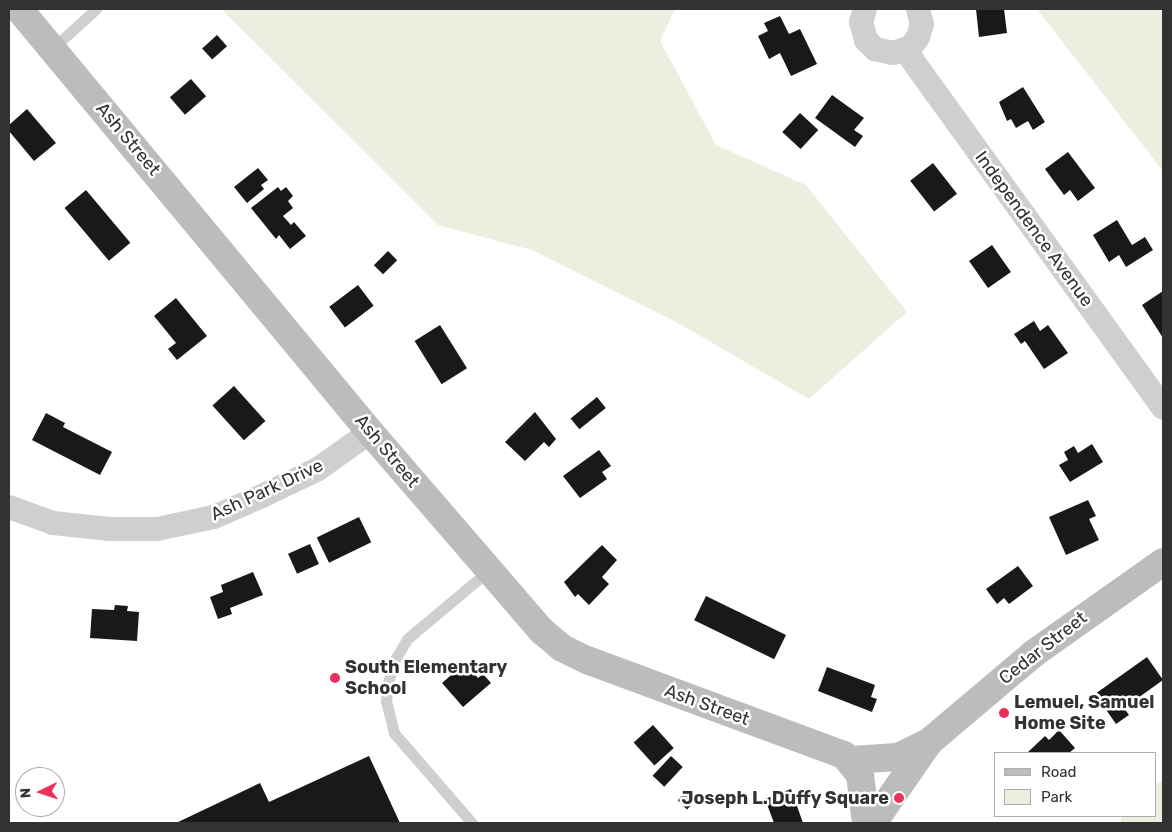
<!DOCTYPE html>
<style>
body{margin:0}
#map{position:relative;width:1172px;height:832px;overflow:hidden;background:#fff;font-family:Rubik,sans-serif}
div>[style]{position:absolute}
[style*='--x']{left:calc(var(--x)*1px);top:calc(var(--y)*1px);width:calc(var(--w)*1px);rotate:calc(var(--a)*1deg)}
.green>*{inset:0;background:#eaefe0}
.building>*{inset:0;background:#191919;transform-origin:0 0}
.lane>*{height:11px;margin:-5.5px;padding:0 5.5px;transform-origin:5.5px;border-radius:5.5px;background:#cfcfcf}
.street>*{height:24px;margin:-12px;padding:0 12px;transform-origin:12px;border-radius:12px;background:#cfcfcf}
.secondary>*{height:28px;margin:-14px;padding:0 14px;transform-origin:14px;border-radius:14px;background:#bcbcbc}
.dots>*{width:14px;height:14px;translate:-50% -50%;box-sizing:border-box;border:2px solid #fff;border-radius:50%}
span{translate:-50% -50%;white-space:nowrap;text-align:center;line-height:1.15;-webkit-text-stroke:5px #fff;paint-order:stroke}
.street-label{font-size:18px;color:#323232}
.poi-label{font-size:18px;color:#323232;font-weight:700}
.left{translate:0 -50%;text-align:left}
.right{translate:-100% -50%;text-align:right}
.frame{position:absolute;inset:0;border:10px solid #323232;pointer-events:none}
.legend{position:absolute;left:994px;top:752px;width:162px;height:65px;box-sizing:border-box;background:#fff;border:1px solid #adadad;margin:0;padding:6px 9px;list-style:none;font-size:15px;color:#323232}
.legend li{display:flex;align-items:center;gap:10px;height:25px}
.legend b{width:25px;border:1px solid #adadad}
.north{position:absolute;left:15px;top:767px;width:50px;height:50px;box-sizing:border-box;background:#fff;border:1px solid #adadad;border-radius:50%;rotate:266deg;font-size:14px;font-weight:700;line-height:20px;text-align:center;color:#323232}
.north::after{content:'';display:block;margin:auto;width:18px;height:22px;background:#ed305a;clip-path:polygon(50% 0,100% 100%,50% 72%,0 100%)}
</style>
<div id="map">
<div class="green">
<div style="clip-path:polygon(221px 9px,675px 9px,660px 41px,716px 145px,806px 185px,907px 312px,809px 399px,678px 323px,532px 250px,438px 225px)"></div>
<div style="clip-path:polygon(1037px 9px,1163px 9px,1163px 171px)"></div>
<div style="clip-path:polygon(1163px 780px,1163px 823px,1120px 823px,1122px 816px,1156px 816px,1156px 784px)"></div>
</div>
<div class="building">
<div style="clip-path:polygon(976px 9px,1004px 9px,1007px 33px,979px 37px)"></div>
<div style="clip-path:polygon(780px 16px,789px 34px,800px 29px,817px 64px,791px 76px,780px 53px,769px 59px,758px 36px,768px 31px,764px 23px)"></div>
<div style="left:217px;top:35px;width:15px;height:20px;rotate:48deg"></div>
<div style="left:191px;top:79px;width:23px;height:28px;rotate:49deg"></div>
<div style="clip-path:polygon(1023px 87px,1045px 122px,1033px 130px,1028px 121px,1016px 128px,1011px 119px,1007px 121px,999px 102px)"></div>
<div style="clip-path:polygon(832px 95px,864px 118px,854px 130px,863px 136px,855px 147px,815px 118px)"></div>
<div style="clip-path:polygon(27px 109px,56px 143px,34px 161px,9px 131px,9px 125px)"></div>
<div style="left:800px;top:113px;width:25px;height:26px;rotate:43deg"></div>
<div style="clip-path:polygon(1068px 152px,1095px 188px,1078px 201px,1070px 190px,1064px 195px,1045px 169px)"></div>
<div style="left:933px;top:163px;width:39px;height:29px;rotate:52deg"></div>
<div style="clip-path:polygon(258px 168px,268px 180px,261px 185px,264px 189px,247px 203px,234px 187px)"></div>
<div style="clip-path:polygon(278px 187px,281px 191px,286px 187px,293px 196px,288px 201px,293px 208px,283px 216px,291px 225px,294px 222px,306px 236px,290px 249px,279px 235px,276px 239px,251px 208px)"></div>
<div style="left:86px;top:190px;width:69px;height:28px;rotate:50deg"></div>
<div style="clip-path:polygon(1117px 220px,1132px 245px,1145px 237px,1153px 250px,1126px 267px,1119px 255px,1109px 262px,1093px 235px)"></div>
<div style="left:992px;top:245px;width:33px;height:28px;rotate:55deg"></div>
<div style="left:388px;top:251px;width:13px;height:20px;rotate:45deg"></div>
<div style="left:358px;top:285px;width:26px;height:36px;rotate:53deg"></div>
<div style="clip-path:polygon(1163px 291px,1163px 338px,1142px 305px)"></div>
<div style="clip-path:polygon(176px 298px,207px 336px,177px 360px,168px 349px,176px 343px,154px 316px)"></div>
<div style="clip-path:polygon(1034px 321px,1040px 331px,1048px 325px,1068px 353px,1044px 369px,1025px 341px,1021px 344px,1014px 334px)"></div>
<div style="left:440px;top:325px;width:51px;height:30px;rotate:58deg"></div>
<div style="left:234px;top:386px;width:47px;height:29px;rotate:48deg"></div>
<div style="left:597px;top:397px;width:14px;height:34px;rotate:51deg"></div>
<div style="clip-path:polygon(535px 412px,556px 439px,549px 447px,544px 442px,525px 461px,505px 442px)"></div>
<div style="clip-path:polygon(46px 413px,65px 423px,63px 427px,112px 452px,100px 475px,32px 440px)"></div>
<div style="clip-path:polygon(1092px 444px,1103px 462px,1070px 482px,1059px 465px,1068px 460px,1064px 452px,1074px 446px,1078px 453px)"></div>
<div style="clip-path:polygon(599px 450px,611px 466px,602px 472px,607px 479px,580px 498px,563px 476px)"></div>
<div style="clip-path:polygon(1088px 500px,1096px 516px,1089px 519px,1099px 540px,1066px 555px,1049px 517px)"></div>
<div style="left:359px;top:517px;width:28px;height:47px;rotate:64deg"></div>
<div style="left:310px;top:544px;width:22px;height:24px;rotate:66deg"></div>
<div style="clip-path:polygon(602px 545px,617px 560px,602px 577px,609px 584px,589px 605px,578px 594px,575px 597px,564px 582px)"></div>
<div style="clip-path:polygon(1018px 566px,1033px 586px,1009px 604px,1004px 598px,997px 604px,986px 589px)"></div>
<div style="clip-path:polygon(253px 572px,263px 595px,230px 608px,232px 614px,218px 619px,210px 597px,223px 592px,221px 585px)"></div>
<div style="left:706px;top:596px;width:89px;height:27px;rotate:26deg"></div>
<div style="clip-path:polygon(115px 605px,128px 606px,127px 611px,139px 612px,137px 641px,90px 638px,92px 609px,114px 610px)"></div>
<div style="clip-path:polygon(1147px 657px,1163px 680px,1124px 708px,1129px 715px,1116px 724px,1095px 694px)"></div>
<div style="clip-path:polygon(465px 663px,478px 678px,483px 674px,491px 683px,463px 707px,442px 683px)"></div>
<div style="clip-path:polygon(827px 667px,875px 685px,871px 697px,877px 699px,872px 712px,818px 691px)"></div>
<div style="left:653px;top:725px;width:31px;height:26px;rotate:48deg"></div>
<div style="clip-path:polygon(1059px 730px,1075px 748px,1069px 753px,1027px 753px,1045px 736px,1049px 740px)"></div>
<div style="clip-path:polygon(369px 756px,400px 823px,176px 823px,260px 783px,269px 802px)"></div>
<div style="left:671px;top:756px;width:16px;height:27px;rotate:43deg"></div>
<div style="clip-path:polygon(791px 789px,803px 823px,774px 823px,765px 799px)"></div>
<div style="left:687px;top:791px;width:13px;height:13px;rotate:45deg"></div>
</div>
<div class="lane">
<div style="--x:52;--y:49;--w:59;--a:-42.3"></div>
<div style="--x:472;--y:823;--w:119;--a:-130.9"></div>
<div style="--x:394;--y:733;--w:32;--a:-104"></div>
<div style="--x:386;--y:702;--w:16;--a:-86"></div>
<div style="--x:387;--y:686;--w:26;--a:-74"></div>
<div style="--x:394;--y:661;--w:26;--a:-59"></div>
<div style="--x:407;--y:639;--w:106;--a:-40"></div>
</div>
<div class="street">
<div style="--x:865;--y:9;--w:14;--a:107"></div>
<div style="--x:861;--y:22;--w:19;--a:74"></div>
<div style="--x:866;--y:40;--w:13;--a:45"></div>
<div style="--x:875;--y:49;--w:18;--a:13"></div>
<div style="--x:893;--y:53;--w:19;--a:-18"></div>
<div style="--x:911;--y:47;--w:12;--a:-55"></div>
<div style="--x:918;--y:37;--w:14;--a:-73"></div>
<div style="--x:922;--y:24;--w:16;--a:-105"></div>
<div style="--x:905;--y:50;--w:441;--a:54.2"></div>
<div style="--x:9;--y:507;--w:47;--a:20"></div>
<div style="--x:53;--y:523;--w:57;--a:6"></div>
<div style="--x:110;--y:529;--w:47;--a:0"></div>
<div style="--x:157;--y:529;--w:58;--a:-11.9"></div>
<div style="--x:214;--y:517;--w:52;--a:-23.6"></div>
<div style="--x:262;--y:496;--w:62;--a:-25.7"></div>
<div style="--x:318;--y:469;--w:64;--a:-35.4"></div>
</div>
<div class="secondary">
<div style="--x:19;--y:9;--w:550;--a:50.31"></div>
<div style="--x:370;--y:432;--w:263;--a:49.2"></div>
<div style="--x:542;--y:631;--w:26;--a:40"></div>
<div style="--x:562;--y:648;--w:28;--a:26"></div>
<div style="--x:587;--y:660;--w:274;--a:20.3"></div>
<div style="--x:844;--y:755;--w:26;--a:51"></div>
<div style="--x:860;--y:775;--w:48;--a:82.9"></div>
<div style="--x:851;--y:760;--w:47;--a:-3.7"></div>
<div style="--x:898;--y:757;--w:30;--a:-26"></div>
<div style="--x:873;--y:823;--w:98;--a:-55.3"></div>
<div style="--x:929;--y:742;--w:136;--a:-40.2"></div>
<div style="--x:1033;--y:654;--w:159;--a:-35.3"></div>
</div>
<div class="dots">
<div style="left:335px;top:678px;background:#ed305a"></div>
<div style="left:1004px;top:713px;background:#ed305a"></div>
<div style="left:899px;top:798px;background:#ed305a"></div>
</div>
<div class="street-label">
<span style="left:128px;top:139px;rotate:50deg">Ash Street</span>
<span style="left:1034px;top:229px;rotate:54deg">Independence Avenue</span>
<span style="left:387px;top:451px;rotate:50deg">Ash Street</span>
<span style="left:267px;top:490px;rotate:-25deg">Ash Park Drive</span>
<span style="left:1043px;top:648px;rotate:-38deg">Cedar Street</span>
<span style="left:707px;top:705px;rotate:20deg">Ash Street</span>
</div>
<div class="poi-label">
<span class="left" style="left:345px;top:678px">South Elementary<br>School</span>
<span class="left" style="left:1014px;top:713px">Lemuel, Samuel<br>Home Site</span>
<span class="right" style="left:889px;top:798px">Joseph L. Duffy Square</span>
</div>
<div class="frame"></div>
<ul class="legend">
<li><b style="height:6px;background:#bcbcbc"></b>Road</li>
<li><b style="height:14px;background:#eaefe0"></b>Park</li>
</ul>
<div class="north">N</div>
</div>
